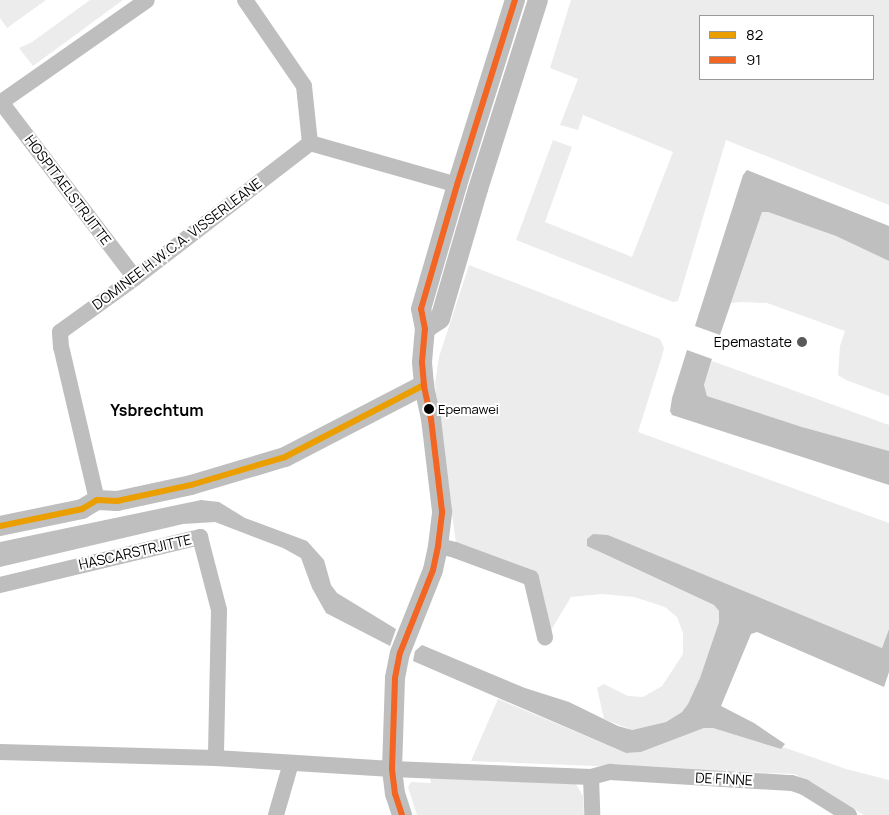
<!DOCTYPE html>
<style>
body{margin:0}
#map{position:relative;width:889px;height:815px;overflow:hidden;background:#fff;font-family:Manrope,sans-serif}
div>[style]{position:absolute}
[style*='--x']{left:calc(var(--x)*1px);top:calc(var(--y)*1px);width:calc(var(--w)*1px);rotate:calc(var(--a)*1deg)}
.green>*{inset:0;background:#ececec}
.water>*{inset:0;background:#bfbfbf}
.minor>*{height:16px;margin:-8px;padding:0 8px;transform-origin:8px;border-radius:8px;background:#bebebe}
.tertiary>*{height:20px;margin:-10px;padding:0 10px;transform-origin:10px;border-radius:10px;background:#bebebe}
.bus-1>*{height:6px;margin:-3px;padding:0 3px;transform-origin:3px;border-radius:3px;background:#eb9e00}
.bus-2>*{height:6px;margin:-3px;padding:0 3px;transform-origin:3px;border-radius:3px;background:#f26522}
.dots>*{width:14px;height:14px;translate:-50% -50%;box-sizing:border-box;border:2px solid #fff;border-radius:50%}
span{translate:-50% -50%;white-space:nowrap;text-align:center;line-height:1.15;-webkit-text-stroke:4px #fff;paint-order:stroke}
.bus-label{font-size:13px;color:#000}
.left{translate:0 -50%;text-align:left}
.street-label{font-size:14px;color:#000}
.poi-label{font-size:14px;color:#000}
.right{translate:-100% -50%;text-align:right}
.quarter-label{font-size:16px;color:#000;font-weight:700}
.legend{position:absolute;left:699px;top:15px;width:175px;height:65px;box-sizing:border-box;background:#fff;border:1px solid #999;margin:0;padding:6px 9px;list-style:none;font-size:15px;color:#000}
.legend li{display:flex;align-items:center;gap:10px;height:25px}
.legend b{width:25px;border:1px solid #999}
</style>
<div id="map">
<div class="green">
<div style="clip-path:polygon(0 0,46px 0,7px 28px,0 18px)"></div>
<div style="clip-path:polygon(90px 0,123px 0,33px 66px,19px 48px,32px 42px)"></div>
<div style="clip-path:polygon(evenodd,571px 0,889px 0,889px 205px,726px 140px,678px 301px,673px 302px,516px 240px,553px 140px,572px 147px,545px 222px,632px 257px,673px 152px,583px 115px,578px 130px,560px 125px,578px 79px,550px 68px,571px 0,700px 16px,873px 16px,873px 79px,700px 79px,700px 16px)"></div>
<div style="clip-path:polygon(762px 212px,768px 212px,836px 236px,889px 261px,889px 396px,846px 380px,838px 375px,840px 346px,845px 331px,767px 303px,742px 302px,731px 303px)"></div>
<div style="clip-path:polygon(469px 265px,660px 339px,664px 348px,662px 356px,638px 432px,889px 523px,889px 629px,882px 648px,608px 535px,597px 551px,714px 605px,719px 611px,719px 622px,700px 679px,688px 704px,682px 712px,666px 722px,632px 730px,604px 719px,597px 688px,604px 684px,628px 696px,643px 697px,662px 686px,683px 654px,683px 633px,677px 617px,665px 607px,634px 597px,602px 594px,571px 597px,547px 637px,526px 568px,456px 543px,439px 423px,435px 384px,439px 357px)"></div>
<div style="clip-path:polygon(712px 361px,889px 425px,889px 451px,802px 427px,707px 396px,704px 385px)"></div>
<div style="clip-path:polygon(498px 699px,626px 753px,641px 752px,704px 728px,713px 728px,781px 749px,783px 747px,846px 769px,889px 780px,889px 815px,864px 815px,795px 774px,471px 761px)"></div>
<div style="clip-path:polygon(430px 778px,576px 784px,583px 796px,584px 815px,417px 815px,408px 787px,411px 782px,431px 783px)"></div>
</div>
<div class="water">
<div style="clip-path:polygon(747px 170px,889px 226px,889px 261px,836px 236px,768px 212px,762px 212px,720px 335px,695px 326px,743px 175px)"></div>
<div style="clip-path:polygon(687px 350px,712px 359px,704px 385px,707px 396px,802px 427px,889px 451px,889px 485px,672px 415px,670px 411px,672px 398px)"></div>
<div style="clip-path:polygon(201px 500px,219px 502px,245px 518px,307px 541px,324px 560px,331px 585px,337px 593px,396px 629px,390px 646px,326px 613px,312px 588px,301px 558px,283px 548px,215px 522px,183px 524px,0 567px,0 542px)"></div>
<div style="clip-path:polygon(593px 534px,608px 535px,882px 648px,889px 629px,889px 672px,884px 687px,757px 632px,751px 634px,721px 706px,754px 723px,785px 744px,781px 749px,713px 728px,704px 728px,641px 752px,626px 753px,413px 661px,415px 651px,422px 645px,525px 688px,569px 702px,618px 726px,632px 730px,666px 722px,682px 712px,688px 704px,700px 678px,719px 622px,719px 611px,714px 605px,587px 546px,587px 539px)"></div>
</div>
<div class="minor">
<div style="--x:245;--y:0;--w:104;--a:55.5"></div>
<div style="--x:304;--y:86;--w:57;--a:84"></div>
<div style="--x:1;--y:102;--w:221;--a:52.7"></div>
<div style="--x:0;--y:103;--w:179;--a:-35"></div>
<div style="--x:97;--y:500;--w:157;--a:-103.2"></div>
<div style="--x:61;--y:347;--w:15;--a:-94"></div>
<div style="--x:60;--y:332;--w:92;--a:-35.8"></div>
<div style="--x:135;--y:278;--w:221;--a:-37.6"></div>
<div style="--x:310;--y:143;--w:153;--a:15.9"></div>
<div style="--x:438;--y:546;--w:17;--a:13"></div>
<div style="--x:455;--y:550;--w:81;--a:20.2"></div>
<div style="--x:531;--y:578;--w:61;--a:76.7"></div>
<div style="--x:0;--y:585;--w:206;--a:-13.5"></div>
<div style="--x:200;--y:537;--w:75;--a:75.4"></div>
<div style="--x:219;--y:610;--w:148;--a:91.2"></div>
<div style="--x:0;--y:752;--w:216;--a:1.6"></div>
<div style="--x:216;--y:758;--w:176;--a:3.6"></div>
<div style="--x:392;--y:769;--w:199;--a:2.3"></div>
<div style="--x:591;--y:777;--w:20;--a:-15"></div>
<div style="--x:610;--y:772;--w:182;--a:3.5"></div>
<div style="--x:792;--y:783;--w:13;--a:18"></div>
<div style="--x:804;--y:787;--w:53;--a:31.9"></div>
<div style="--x:591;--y:777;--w:38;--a:88"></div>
<div style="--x:276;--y:815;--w:54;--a:-73.9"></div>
</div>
<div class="tertiary">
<div style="--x:425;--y:329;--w:18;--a:-34"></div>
<div style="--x:440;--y:319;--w:135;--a:-73.7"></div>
<div style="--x:478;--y:189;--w:198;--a:-72.4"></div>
<div style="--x:0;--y:526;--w:84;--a:-11.7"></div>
<div style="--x:82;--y:509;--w:17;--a:-31"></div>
<div style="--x:97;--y:500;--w:20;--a:3"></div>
<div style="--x:117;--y:501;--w:76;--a:-12.2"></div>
<div style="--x:191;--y:485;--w:98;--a:-16.6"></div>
<div style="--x:285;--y:457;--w:157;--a:-27.4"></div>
<div style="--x:402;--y:815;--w:22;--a:-108"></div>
<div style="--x:395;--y:794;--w:25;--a:-97"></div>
<div style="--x:392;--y:769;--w:91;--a:-88.1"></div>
<div style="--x:395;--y:678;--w:25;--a:-79"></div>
<div style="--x:400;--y:653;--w:89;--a:-68.3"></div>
<div style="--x:433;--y:570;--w:25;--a:-78"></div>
<div style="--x:438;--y:546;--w:35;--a:-83"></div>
<div style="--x:442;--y:511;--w:93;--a:-96.8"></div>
<div style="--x:431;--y:419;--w:35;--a:-102"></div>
<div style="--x:424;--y:385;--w:23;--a:-95"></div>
<div style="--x:422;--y:362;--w:33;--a:-85"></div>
<div style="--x:425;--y:329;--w:20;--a:-101"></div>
<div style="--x:421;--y:309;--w:129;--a:-73.8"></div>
<div style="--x:457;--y:185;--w:194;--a:-72.6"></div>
</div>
<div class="bus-1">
<div style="--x:0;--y:526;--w:84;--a:-11.7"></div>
<div style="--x:82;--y:509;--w:17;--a:-31"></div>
<div style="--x:97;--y:500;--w:20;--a:3"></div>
<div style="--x:117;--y:501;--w:76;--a:-12.2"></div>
<div style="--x:191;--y:485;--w:98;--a:-16.6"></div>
<div style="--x:285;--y:457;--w:157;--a:-27.4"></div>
</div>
<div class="bus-2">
<div style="--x:402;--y:815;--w:22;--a:-108"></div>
<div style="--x:395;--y:794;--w:25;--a:-97"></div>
<div style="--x:392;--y:769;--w:91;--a:-88.1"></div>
<div style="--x:395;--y:678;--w:25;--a:-79"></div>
<div style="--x:400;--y:653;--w:89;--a:-68.3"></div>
<div style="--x:433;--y:570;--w:25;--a:-78"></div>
<div style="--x:438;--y:546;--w:35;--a:-83"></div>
<div style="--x:442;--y:511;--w:93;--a:-96.8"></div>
<div style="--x:431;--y:419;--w:35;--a:-102"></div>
<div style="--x:424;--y:385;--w:23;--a:-95"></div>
<div style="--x:422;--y:362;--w:33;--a:-85"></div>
<div style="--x:425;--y:329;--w:20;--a:-101"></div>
<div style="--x:421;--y:309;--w:129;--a:-73.8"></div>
<div style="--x:457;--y:185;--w:194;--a:-72.6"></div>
</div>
<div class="dots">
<div style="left:802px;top:342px;background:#595959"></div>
<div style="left:429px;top:409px;background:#000"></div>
</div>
<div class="bus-label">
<span class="left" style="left:438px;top:409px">Epemawei</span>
</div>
<div class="street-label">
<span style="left:68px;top:190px;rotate:53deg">HOSPITAELSTRJITTE</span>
<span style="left:177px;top:244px;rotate:-37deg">DOMINEE H.W.C.A. VISSERLEANE</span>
<span style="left:135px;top:552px;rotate:-13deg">HASCARSTRJITTE</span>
<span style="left:724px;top:779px;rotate:3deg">DE FINNE</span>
</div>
<div class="poi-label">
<span class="right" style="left:792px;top:342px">Epemastate</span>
</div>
<div class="quarter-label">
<span style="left:157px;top:410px">Ysbrechtum</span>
</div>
<ul class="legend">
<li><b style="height:6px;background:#eb9e00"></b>82</li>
<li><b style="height:6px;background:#f26522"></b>91</li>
</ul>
</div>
